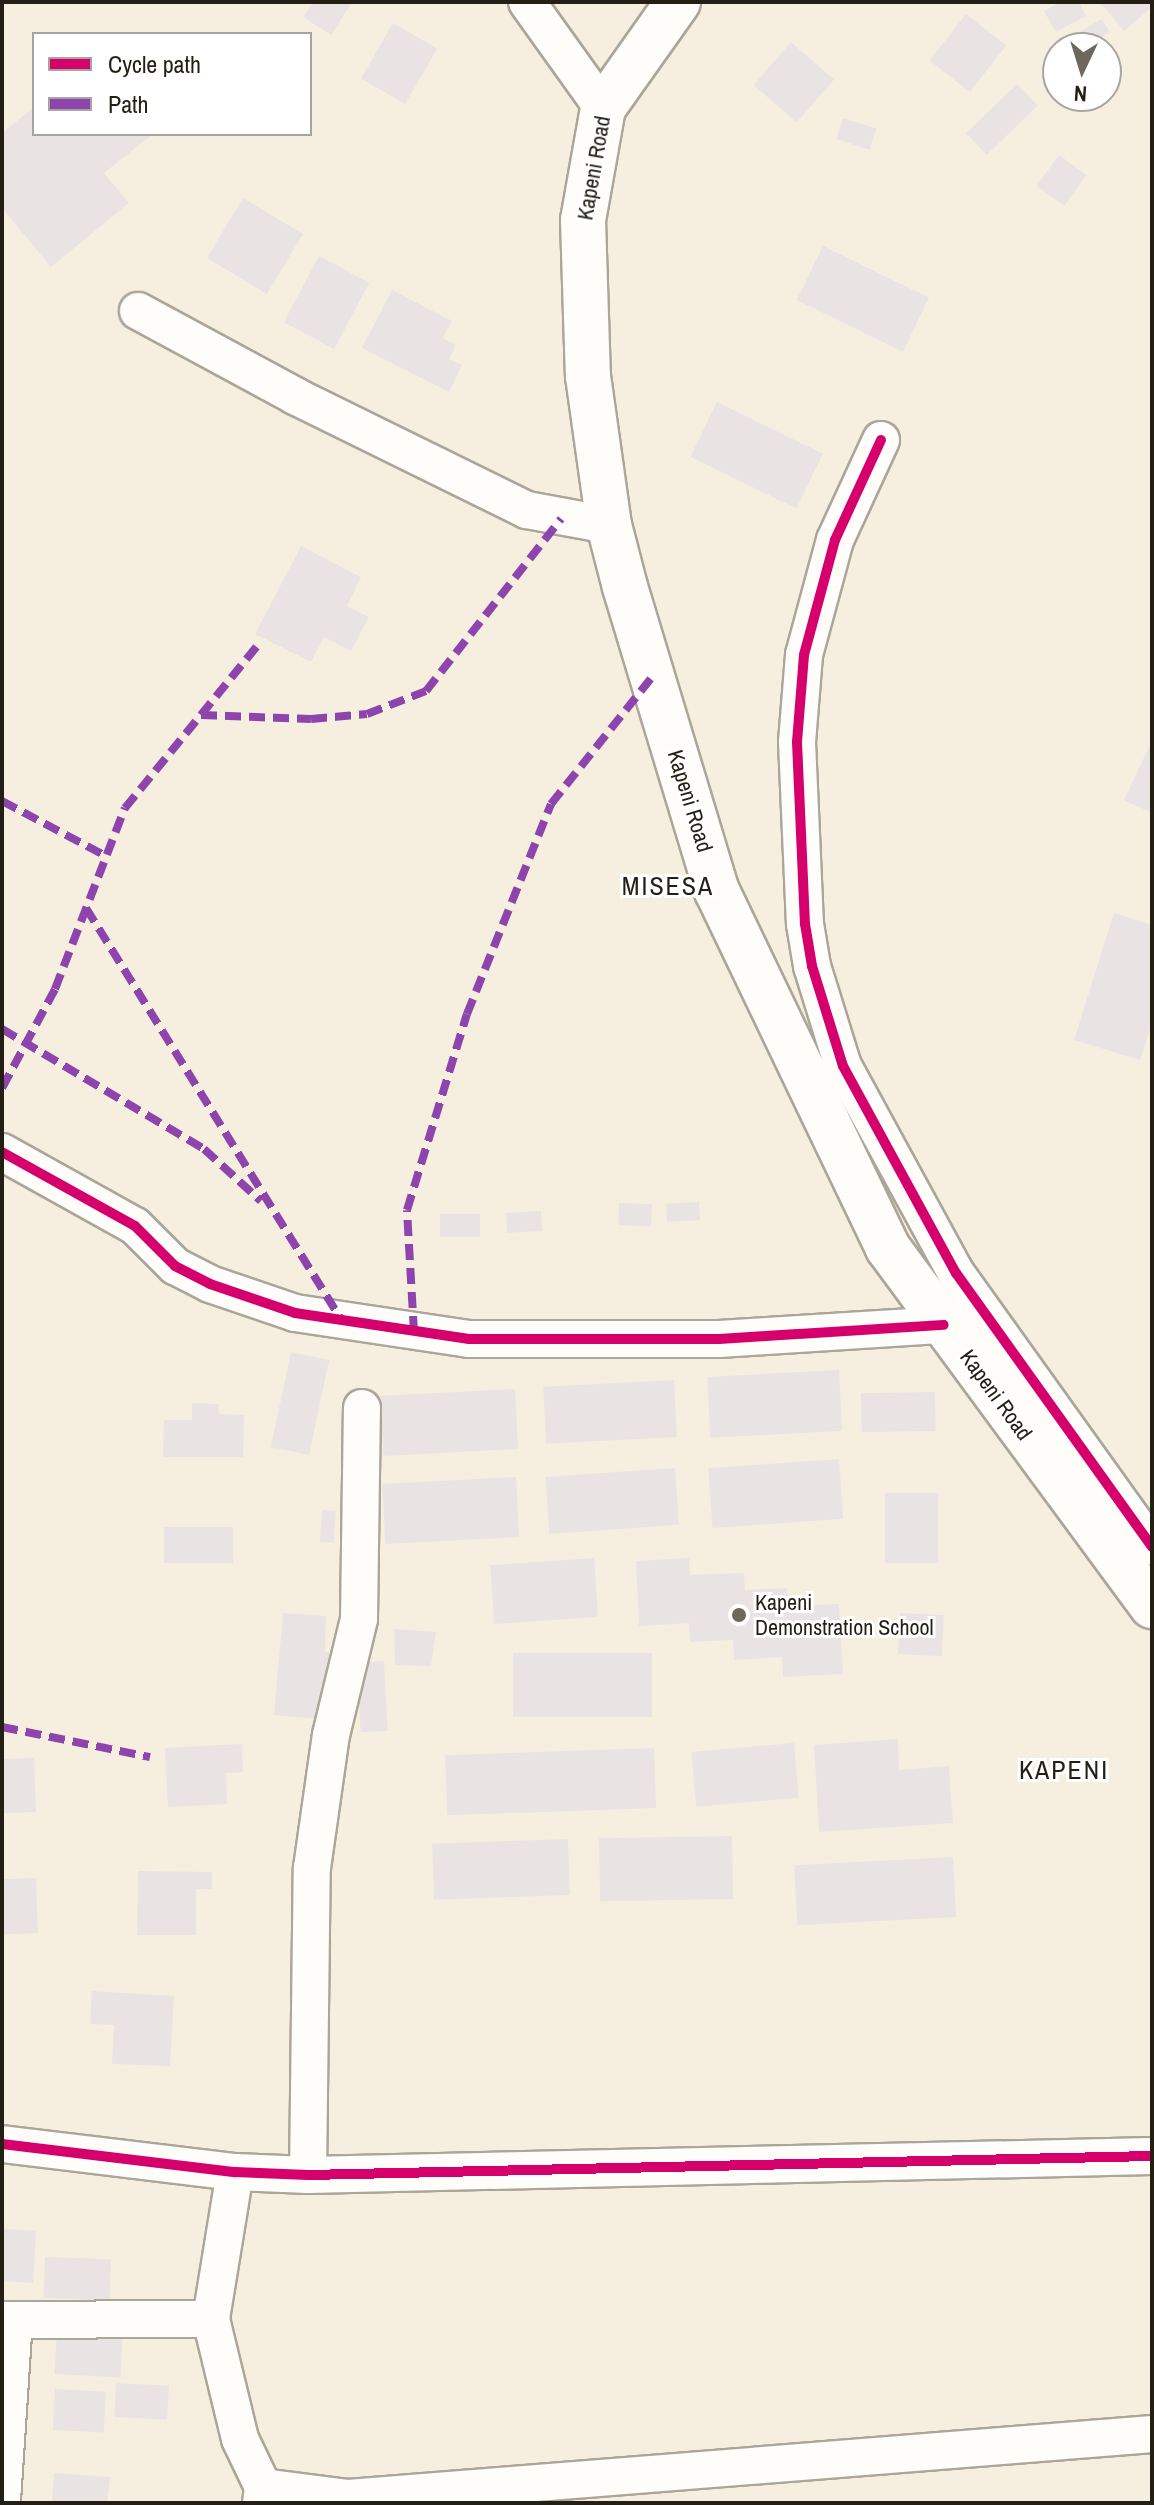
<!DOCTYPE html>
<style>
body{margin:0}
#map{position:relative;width:1154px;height:2505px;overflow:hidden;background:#f6efdf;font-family:"Archivo Narrow",sans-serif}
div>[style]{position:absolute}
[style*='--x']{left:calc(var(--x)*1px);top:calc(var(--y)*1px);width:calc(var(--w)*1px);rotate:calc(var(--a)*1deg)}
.building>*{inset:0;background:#eae3e4;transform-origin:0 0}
.roads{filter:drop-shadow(2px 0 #aba59a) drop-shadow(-2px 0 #aba59a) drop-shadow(0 2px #aba59a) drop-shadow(0 -2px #aba59a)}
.minor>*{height:36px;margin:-18px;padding:0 18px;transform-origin:18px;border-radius:18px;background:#fefdfa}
.secondary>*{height:44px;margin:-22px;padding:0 22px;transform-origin:22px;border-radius:22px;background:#fefdfa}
.quiet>*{height:8px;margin-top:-4px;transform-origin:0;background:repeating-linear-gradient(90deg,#8e44ad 0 16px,transparent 0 24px)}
.cycleway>*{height:10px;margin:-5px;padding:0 5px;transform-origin:5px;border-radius:5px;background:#d6006c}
.dots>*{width:22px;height:22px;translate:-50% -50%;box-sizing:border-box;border:4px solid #fff;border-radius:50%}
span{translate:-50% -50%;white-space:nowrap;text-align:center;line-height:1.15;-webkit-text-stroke:6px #fff;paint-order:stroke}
.street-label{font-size:22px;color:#241f15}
.poi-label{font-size:22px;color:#241f15}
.left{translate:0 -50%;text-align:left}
.quarter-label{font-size:26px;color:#241f15;letter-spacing:2px}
.frame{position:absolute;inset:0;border:4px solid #241f15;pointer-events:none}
.legend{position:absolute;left:32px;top:32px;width:280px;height:104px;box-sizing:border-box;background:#fff;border:2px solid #a7a5a1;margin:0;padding:10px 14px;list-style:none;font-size:24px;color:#241f15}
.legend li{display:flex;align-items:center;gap:16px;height:40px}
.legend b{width:40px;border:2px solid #a7a5a1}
.north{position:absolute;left:1042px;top:32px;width:80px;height:80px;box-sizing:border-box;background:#fff;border:2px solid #a7a5a1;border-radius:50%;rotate:184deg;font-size:22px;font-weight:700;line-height:32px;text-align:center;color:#241f15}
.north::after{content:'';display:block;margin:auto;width:28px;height:36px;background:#6e685c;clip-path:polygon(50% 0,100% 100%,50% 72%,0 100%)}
</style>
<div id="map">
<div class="building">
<div style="clip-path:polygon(313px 2px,352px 2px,331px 35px,303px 17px)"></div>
<div style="clip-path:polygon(1060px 2px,1079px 2px,1086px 16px,1056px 32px,1044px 11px)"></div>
<div style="clip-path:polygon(1100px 2px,1152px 2px,1152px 7px,1124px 31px)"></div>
<div style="left:966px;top:14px;width:51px;height:59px;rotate:38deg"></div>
<div style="clip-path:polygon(1102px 19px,1110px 32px,1083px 48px,1058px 48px,1058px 63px,1050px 48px)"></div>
<div style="left:393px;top:23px;width:51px;height:64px;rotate:30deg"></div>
<div style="left:791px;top:42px;width:57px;height:57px;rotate:41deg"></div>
<div style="left:1017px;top:84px;width:30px;height:71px;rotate:46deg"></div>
<div style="clip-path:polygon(34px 107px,34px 134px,153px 134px,104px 173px,129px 203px,51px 267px,2px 208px,2px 133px)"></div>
<div style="left:843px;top:118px;width:35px;height:22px;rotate:18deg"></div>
<div style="left:1059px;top:155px;width:34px;height:38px;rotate:36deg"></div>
<div style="left:243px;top:198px;width:70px;height:70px;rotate:31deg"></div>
<div style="left:823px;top:246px;width:118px;height:60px;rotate:26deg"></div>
<div style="left:319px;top:256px;width:57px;height:75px;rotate:28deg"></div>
<div style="clip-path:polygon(392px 290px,452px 321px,443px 338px,456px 345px,449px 359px,462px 365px,449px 392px,362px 348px)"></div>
<div style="left:717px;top:402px;width:118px;height:61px;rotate:26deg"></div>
<div style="clip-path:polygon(301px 546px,361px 577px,347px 606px,369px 617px,351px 651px,324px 637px,311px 662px,255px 634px)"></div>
<div style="clip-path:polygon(1152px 741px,1152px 813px,1124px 800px)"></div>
<div style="clip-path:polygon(1114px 913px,1152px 925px,1152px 1023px,1140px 1060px,1074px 1040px)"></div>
<div style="left:699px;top:1202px;width:18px;height:33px;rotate:87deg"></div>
<div style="left:619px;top:1203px;width:33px;height:22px;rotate:2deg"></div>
<div style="left:541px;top:1211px;width:20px;height:35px;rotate:87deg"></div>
<div style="left:440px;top:1214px;width:40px;height:23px"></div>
<div style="left:291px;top:1352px;width:39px;height:97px;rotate:12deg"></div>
<div style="left:839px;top:1370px;width:61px;height:132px;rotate:87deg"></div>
<div style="left:674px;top:1380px;width:57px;height:131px;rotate:87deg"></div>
<div style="left:515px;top:1389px;width:60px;height:135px;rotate:87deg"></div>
<div style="left:935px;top:1392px;width:39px;height:74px;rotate:89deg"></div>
<div style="clip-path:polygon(192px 1403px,218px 1404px,219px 1414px,244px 1415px,243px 1457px,163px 1457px,164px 1420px,192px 1420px)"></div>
<div style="left:839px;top:1459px;width:60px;height:131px;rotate:86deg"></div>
<div style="left:675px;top:1468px;width:57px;height:130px;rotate:86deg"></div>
<div style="left:516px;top:1477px;width:60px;height:134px;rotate:87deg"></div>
<div style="left:885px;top:1493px;width:53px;height:70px"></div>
<div style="left:322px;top:1510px;width:14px;height:32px;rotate:4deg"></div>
<div style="left:233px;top:1527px;width:36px;height:69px;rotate:90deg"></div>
<div style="left:594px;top:1558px;width:59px;height:104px;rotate:86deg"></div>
<div style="clip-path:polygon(689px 1558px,690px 1575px,744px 1573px,745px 1590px,787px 1588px,787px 1606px,839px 1604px,843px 1674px,783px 1677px,782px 1657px,734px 1660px,733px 1640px,690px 1642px,689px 1623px,639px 1626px,636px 1561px)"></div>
<div style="clip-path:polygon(283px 1613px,326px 1616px,325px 1652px,332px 1653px,332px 1678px,326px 1679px,321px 1719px,274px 1715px)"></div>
<div style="left:900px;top:1613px;width:44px;height:41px;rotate:3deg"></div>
<div style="clip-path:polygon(394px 1629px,436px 1632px,431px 1666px,395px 1665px)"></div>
<div style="left:513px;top:1653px;width:139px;height:64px"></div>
<div style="left:384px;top:1661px;width:70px;height:27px;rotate:87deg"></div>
<div style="clip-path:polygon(898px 1739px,899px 1770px,949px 1766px,953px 1823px,819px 1832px,814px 1745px)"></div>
<div style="left:794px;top:1743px;width:55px;height:103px;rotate:85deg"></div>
<div style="clip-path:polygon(242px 1744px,243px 1772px,226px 1773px,227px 1804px,168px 1807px,165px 1748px)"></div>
<div style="left:654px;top:1748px;width:60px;height:209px;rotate:88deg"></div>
<div style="left:34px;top:1758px;width:54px;height:32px;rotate:88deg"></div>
<div style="left:732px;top:1836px;width:63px;height:133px;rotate:89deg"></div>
<div style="left:568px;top:1839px;width:56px;height:136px;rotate:88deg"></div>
<div style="left:953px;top:1857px;width:60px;height:159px;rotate:87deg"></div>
<div style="clip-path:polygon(138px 1871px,212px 1872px,212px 1889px,196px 1889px,196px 1935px,137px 1935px)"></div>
<div style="left:36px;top:1878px;width:55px;height:34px;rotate:88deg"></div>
<div style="clip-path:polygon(92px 1991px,174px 1996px,170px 2066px,112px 2064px,114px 2025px,90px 2024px)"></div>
<div style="left:2px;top:2229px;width:34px;height:52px;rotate:3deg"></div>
<div style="left:45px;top:2257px;width:66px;height:41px;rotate:2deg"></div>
<div style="left:57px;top:2328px;width:66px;height:46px;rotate:3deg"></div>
<div style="left:116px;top:2383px;width:53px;height:34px;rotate:3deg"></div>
<div style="left:55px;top:2389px;width:51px;height:41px;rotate:3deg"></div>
<div style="clip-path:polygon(54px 2473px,110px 2477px,107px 2503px,52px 2503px)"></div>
</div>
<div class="roads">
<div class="minor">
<div style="--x:527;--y:2;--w:130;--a:54.4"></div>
<div style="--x:138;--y:311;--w:179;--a:28.4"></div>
<div style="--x:295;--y:396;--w:258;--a:26.2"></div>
<div style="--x:527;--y:510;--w:83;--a:10.4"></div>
<div style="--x:881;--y:440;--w:110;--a:114.7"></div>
<div style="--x:835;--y:540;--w:119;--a:105.1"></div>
<div style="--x:804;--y:655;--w:87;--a:94.6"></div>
<div style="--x:797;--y:742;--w:182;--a:87.5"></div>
<div style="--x:805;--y:924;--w:43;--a:80.5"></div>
<div style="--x:812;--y:966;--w:105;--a:72.8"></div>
<div style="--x:843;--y:1066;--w:236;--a:61.4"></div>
<div style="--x:956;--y:1273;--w:337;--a:54.4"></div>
<div style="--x:2;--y:1152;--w:152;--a:29.1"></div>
<div style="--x:135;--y:1226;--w:57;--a:45"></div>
<div style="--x:175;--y:1266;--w:39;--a:27"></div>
<div style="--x:210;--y:1284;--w:90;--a:18.8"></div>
<div style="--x:295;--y:1313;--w:176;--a:8.5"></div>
<div style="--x:469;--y:1339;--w:250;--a:0"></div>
<div style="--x:719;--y:1339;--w:225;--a:-3.6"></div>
<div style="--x:2;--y:2144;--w:235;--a:6.9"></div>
<div style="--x:235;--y:2172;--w:73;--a:2.4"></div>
<div style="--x:308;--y:2175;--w:844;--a:-1.29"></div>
<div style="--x:235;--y:2172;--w:149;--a:99.3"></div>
<div style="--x:211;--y:2319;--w:123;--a:76.4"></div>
<div style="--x:240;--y:2439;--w:53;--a:64.4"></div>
<div style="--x:263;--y:2487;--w:16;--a:97"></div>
<div style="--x:308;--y:2175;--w:307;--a:-89.3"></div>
<div style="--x:312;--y:1868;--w:134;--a:-81.9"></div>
<div style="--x:331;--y:1735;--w:119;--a:-76.4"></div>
<div style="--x:359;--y:1619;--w:211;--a:-89.2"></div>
<div style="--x:2;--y:2320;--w:209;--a:-0.3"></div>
<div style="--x:263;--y:2487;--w:86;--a:7.4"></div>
<div style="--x:348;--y:2498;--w:807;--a:-4.55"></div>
<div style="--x:2;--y:2500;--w:180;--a:-86.2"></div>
</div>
<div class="secondary">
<div style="--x:678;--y:2;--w:130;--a:125.3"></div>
<div style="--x:603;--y:108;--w:114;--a:100.1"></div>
<div style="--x:583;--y:220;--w:156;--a:88.2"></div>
<div style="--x:588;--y:376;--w:150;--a:82"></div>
<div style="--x:609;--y:525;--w:64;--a:75.5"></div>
<div style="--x:625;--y:587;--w:318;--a:73.2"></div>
<div style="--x:717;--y:891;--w:396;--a:64.4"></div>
<div style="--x:888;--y:1248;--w:445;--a:53.6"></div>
</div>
</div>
<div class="quiet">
<div style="--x:201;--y:715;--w:110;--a:2.1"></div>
<div style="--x:311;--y:719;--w:56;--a:-5.1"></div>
<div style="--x:367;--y:714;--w:63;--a:-21.3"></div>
<div style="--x:426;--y:691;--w:219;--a:-51.9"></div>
<div style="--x:2;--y:801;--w:118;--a:27.9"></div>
<div style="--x:86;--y:908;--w:487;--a:58.2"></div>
<div style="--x:2;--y:1029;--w:235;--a:30.7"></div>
<div style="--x:204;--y:1149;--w:77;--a:42.4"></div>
<div style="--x:2;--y:1088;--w:112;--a:-61.8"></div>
<div style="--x:55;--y:989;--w:194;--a:-68.9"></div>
<div style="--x:125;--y:808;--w:215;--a:-50.8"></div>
<div style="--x:414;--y:1332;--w:122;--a:-93.3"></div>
<div style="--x:407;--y:1210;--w:205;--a:-73"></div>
<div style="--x:467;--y:1014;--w:226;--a:-68.2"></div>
<div style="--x:551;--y:804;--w:162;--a:-51.5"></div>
<div style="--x:2;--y:1727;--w:151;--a:11.5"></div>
</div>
<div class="cycleway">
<div style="--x:881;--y:440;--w:110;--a:114.7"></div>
<div style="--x:835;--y:540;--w:119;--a:105.1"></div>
<div style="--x:804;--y:655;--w:87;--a:94.6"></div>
<div style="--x:797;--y:742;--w:182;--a:87.5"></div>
<div style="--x:805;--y:924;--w:43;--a:80.5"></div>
<div style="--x:812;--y:966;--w:105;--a:72.8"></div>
<div style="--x:843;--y:1066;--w:236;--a:61.4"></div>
<div style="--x:956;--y:1273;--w:337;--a:54.4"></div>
<div style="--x:2;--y:1152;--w:152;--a:29.1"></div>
<div style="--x:135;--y:1226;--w:57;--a:45"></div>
<div style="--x:175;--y:1266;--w:39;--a:27"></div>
<div style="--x:210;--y:1284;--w:90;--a:18.8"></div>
<div style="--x:295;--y:1313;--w:176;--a:8.5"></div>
<div style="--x:469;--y:1339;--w:250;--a:0"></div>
<div style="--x:719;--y:1339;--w:225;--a:-3.6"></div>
<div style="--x:2;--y:2144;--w:235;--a:6.9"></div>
<div style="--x:235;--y:2172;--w:73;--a:2.4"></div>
<div style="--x:308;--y:2175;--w:844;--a:-1.29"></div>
</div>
<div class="dots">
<div style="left:739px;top:1615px;background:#6e685c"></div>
</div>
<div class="street-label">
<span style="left:594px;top:168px;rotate:-80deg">Kapeni Road</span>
<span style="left:690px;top:801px;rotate:73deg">Kapeni Road</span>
<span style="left:996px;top:1395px;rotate:54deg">Kapeni Road</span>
</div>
<div class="poi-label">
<span class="left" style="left:755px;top:1615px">Kapeni<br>Demonstration School</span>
</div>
<div class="quarter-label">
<span style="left:668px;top:886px">MISESA</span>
<span style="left:1064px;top:1770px">KAPENI</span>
</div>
<div class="frame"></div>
<ul class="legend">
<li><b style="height:10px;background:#d6006c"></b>Cycle path</li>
<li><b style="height:10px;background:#8e44ad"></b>Path</li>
</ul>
<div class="north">N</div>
</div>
